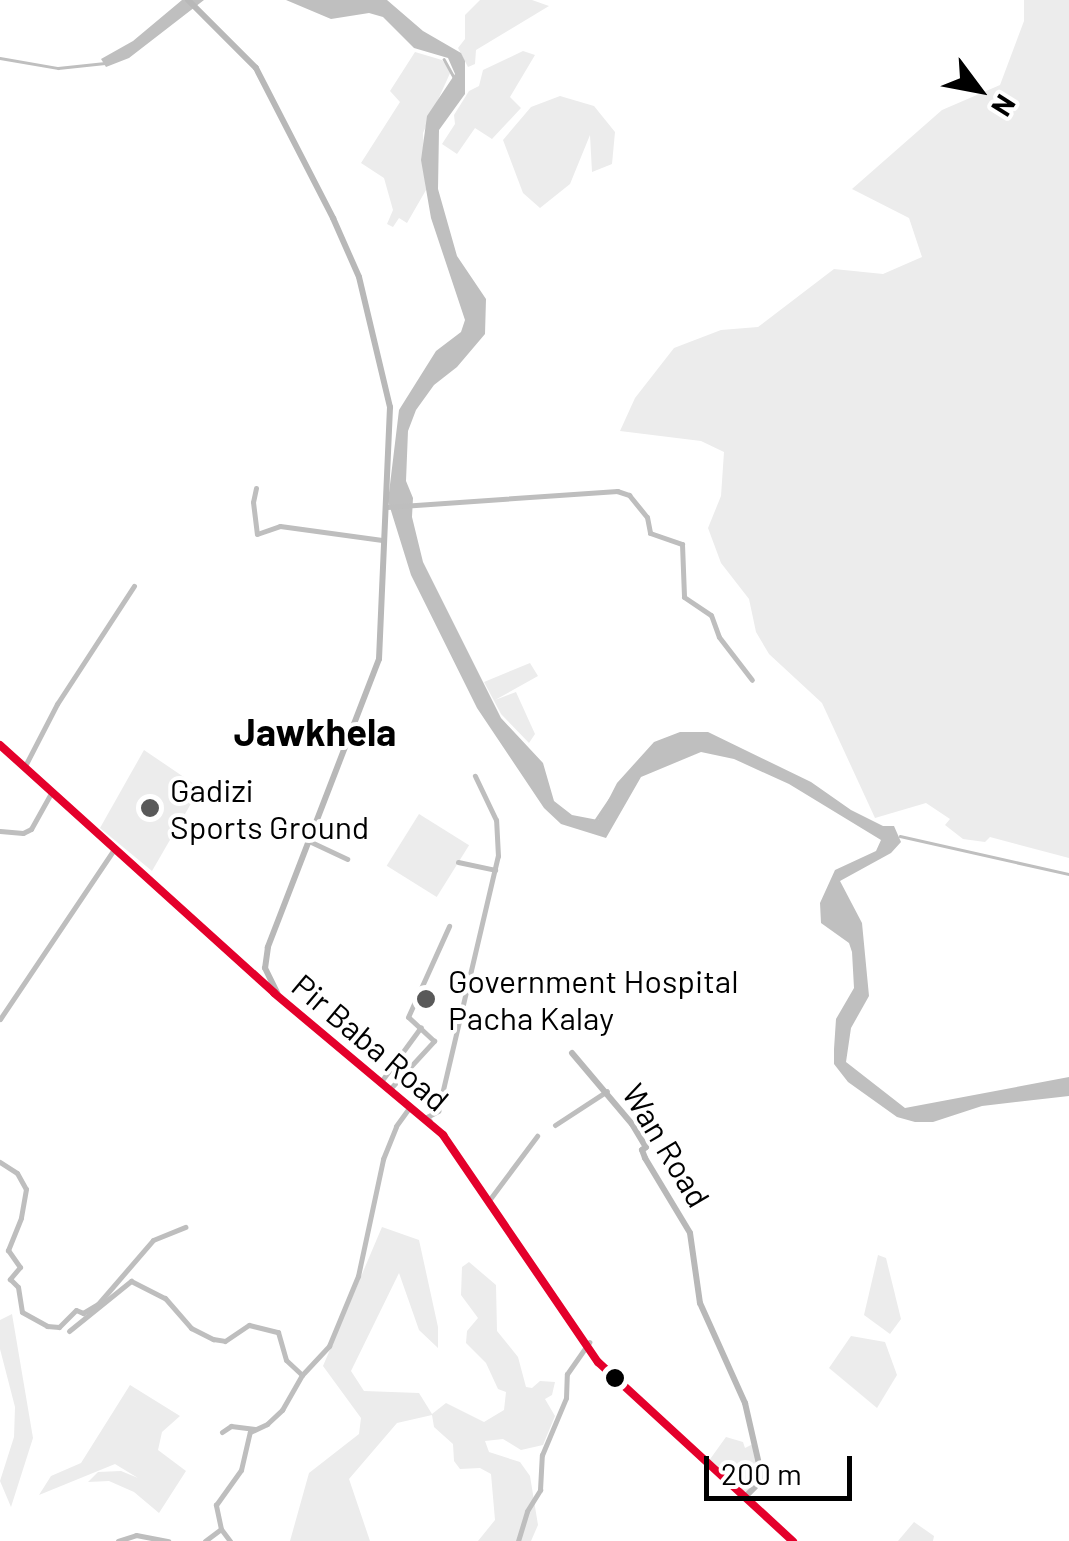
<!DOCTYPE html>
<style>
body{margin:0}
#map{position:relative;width:1069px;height:1541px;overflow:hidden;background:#fff;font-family:Barlow,sans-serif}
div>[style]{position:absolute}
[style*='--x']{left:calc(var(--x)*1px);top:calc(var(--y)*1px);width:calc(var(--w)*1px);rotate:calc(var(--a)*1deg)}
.green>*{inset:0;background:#ececec;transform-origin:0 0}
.water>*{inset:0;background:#bfbfbf}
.stream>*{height:2.5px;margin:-1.25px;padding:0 1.25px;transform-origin:1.25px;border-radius:1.25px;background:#bfbfbf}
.street>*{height:5px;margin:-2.5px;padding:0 2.5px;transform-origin:2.5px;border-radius:2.5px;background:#bebebe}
.secondary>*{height:6px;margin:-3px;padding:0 3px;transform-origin:3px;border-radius:3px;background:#b8b8b8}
.bus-1>*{height:8px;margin:-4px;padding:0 4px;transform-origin:4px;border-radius:4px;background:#e4002b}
.dots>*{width:28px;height:28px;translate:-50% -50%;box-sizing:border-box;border:5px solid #fff;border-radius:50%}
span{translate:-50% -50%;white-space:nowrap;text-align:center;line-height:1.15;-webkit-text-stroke:8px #fff;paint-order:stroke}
.poi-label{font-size:32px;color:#000}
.left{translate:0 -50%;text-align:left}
.street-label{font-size:32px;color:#000}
.quarter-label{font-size:38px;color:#000;font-weight:700}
.north{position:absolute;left:929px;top:40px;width:100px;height:100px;-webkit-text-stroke:8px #fff;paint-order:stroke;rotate:122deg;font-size:28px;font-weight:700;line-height:40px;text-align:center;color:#000}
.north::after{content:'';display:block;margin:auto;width:35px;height:45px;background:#000;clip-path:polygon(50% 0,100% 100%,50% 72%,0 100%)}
.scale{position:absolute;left:704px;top:1456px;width:148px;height:45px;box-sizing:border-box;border:5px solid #000;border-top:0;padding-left:12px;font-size:30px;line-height:35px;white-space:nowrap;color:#000;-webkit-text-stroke:8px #fff;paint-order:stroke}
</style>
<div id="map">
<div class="green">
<div style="clip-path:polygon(480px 0,532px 0,549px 6px,476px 50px,475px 64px,468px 67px,458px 48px,465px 39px,465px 15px)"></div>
<div style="clip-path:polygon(1024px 0,1069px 0,1069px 858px,990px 837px,985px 842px,963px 839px,945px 825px,950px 819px,926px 803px,875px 818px,822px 703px,769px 654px,756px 632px,749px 599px,721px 563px,708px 528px,721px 496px,724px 452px,701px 441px,620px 431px,635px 398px,674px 348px,721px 330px,758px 327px,834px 269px,883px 274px,922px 257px,909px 218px,852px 189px,942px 110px,1000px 85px,1024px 21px)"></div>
<div style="clip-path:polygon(523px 51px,535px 55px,510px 97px,521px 108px,492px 139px,475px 128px,457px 154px,442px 144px,455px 124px,454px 115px,469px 91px,479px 86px,483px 70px)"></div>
<div style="clip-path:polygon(415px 52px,442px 60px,451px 71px,423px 133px,426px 190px,407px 223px,399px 218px,393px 227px,387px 224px,393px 210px,384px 178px,361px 163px,400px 102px,390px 91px)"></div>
<div style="clip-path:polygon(560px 96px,594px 106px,615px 132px,612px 164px,592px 172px,590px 135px,570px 184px,540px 208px,523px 193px,503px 140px,531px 107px)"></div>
<div style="clip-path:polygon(530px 663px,538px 676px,495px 700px,516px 692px,535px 734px,529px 743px,501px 714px,484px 682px)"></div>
<div style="clip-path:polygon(144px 750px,200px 788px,152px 871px,100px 828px)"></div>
<div style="left:419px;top:814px;width:59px;height:61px;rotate:32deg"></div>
<div style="clip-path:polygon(382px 1227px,419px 1240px,438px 1327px,438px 1348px,419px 1330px,399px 1273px,351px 1371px,364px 1391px,419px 1393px,432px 1414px,446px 1403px,484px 1422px,504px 1410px,506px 1392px,498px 1389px,486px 1363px,466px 1343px,467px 1331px,478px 1318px,461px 1295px,462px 1267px,469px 1262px,496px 1285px,497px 1331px,518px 1357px,526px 1387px,532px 1388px,540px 1381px,555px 1382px,552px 1395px,545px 1399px,555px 1416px,543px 1445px,521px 1450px,503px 1439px,485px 1441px,489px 1452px,520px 1462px,530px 1476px,538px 1525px,531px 1541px,478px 1541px,495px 1520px,491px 1474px,480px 1468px,460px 1469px,454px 1461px,453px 1444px,434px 1427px,432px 1415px,397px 1423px,349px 1479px,370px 1541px,290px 1541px,309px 1473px,359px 1434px,361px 1418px,323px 1366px)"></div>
<div style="clip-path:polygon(878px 1255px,886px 1258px,901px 1319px,890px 1334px,864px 1315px)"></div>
<div style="clip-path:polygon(12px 1314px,33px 1438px,11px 1507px,0 1481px,14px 1437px,15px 1407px,0 1349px,0 1320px)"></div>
<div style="clip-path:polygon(851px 1336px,885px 1342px,897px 1375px,877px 1408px,829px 1368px)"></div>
<div style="clip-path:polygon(130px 1385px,180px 1416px,162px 1432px,158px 1450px,186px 1471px,159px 1513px,134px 1492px,109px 1481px,88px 1482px,98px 1472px,121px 1471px,138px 1478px,115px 1464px,39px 1495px,51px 1476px,81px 1463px)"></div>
<div style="clip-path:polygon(726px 1437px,743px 1442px,745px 1448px,753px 1444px,760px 1476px,746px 1496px,708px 1462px)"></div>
<div style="clip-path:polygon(914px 1522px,934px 1536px,933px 1541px,898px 1541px)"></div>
</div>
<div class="water">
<div style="clip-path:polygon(182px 0,204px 0,129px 58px,106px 67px,101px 59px,133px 41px)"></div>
<div style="clip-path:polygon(286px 0,387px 0,423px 31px,461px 53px,465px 61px,465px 94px,439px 130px,438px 189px,457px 256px,486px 299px,485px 334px,457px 367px,434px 385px,416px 410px,408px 431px,406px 481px,413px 498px,412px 517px,423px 562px,501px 718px,543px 763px,554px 801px,572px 815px,598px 820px,617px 783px,654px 742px,680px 732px,708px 732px,811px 782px,851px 810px,883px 826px,894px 826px,901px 842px,891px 853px,840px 881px,862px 923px,869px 996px,851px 1028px,846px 1062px,905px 1108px,1069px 1077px,1069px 1096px,982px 1106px,933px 1122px,915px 1122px,897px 1117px,848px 1082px,834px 1064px,834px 1049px,836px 1019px,854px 988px,852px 952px,849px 943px,821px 923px,820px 903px,835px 870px,876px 851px,881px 840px,789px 784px,734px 759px,701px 752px,641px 777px,606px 838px,561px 824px,544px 808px,477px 708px,411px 575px,388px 501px,399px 410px,436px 351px,461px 332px,465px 320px,431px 218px,421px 160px,427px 116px,455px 74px,448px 58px,414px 48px,383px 17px,369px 13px,331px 19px)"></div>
</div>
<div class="stream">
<div style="--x:0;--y:58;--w:59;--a:9.8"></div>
<div style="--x:58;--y:68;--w:47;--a:-6.1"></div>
<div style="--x:444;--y:59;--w:21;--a:61"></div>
<div style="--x:595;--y:821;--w:27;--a:-56"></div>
<div style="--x:900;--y:836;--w:173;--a:12.7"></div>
</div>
<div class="street">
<div style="--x:256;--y:488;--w:14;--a:102"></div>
<div style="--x:253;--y:502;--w:32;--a:83"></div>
<div style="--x:257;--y:534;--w:24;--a:-19"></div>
<div style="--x:280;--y:526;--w:103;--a:7.8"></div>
<div style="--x:387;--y:507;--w:231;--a:-4"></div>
<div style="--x:617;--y:491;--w:13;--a:18"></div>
<div style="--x:629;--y:495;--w:28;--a:51"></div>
<div style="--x:647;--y:517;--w:16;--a:79"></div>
<div style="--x:650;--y:533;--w:34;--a:19"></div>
<div style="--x:682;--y:544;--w:53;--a:87.8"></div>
<div style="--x:684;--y:597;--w:32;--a:34"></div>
<div style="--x:711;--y:615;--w:23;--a:70"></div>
<div style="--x:719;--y:637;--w:54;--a:52.5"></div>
<div style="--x:26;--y:764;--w:68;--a:-62.7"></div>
<div style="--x:57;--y:704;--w:141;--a:-56.9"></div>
<div style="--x:0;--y:831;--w:23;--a:5"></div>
<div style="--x:23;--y:833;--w:9;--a:-27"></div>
<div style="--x:31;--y:829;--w:41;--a:-60.9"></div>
<div style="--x:311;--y:842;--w:40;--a:25"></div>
<div style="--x:458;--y:862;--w:38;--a:12"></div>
<div style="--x:0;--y:1019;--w:206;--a:-56.1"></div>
<div style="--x:380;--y:1083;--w:69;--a:-53.8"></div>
<div style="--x:389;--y:1090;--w:67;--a:-47.4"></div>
<div style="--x:434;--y:1041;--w:35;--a:-137"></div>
<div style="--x:408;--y:1017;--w:100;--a:-65.7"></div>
<div style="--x:430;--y:1121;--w:5;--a:-127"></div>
<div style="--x:427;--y:1117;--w:13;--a:-29"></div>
<div style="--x:438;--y:1111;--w:262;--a:-76.8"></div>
<div style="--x:498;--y:856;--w:36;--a:-93"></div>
<div style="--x:496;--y:820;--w:49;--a:-115.5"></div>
<div style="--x:555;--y:1125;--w:62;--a:-33.2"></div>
<div style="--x:0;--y:1162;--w:20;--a:33"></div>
<div style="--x:17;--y:1173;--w:18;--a:61"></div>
<div style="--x:26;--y:1189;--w:29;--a:100"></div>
<div style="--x:21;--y:1218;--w:35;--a:112"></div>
<div style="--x:8;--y:1250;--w:21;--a:55"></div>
<div style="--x:20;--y:1267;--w:16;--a:130"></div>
<div style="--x:10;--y:1279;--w:11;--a:45"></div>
<div style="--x:18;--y:1287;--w:25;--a:81"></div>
<div style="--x:22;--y:1312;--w:29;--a:29"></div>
<div style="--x:47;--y:1326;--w:12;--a:5"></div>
<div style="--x:59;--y:1327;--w:24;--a:-45"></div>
<div style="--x:76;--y:1310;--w:8;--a:23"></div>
<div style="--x:83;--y:1313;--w:17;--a:-31"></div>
<div style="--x:98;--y:1304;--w:84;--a:-49.3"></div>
<div style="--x:153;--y:1240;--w:35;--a:-22"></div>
<div style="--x:490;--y:1199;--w:79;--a:-53.3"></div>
<div style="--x:69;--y:1331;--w:80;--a:-38.9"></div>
<div style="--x:131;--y:1281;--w:38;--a:27"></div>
<div style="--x:165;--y:1298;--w:40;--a:49"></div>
<div style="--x:191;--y:1328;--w:25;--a:27"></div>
<div style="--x:213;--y:1339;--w:12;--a:9"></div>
<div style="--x:225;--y:1341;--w:29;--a:-34"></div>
<div style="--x:249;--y:1325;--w:30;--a:14"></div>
<div style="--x:278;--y:1332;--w:29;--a:74"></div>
<div style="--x:286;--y:1360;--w:22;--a:43"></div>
<div style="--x:222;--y:1432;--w:11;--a:-34"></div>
<div style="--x:231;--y:1426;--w:24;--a:7"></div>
<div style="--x:118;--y:1541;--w:19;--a:-18"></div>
<div style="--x:136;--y:1535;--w:33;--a:11"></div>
<div style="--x:205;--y:1541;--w:20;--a:-37"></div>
<div style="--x:230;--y:1541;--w:15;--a:-127"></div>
<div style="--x:221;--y:1529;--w:25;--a:-102"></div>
<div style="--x:216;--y:1505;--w:43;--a:-54.5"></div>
<div style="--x:241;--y:1470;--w:39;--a:-77"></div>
<div style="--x:250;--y:1432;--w:19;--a:-25"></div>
<div style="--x:267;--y:1424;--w:21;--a:-43"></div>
<div style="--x:282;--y:1410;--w:40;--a:-60.3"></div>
<div style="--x:302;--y:1375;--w:40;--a:-47"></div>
<div style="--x:329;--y:1346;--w:76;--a:-67.5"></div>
<div style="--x:358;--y:1276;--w:120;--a:-77.9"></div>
<div style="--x:383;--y:1159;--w:35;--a:-68"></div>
<div style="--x:396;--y:1126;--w:24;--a:-54"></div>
<div style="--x:518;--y:1541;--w:31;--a:-73"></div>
<div style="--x:527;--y:1511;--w:25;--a:-58"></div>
<div style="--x:540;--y:1490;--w:35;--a:-87"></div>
<div style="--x:542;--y:1455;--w:62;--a:-67.2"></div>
<div style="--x:566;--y:1398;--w:24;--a:-88"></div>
<div style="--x:567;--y:1374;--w:39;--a:-55"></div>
</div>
<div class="secondary">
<div style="--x:188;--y:0;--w:96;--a:45"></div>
<div style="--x:256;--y:68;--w:169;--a:62.8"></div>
<div style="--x:333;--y:218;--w:64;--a:66.2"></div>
<div style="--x:359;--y:277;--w:134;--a:76.6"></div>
<div style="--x:390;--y:407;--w:252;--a:92.5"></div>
<div style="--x:379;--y:659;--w:309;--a:111.1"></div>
<div style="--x:268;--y:947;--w:21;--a:98"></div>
<div style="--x:265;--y:968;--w:28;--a:64"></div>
<div style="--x:0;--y:745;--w:370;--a:42.1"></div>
<div style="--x:274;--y:993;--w:221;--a:40"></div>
<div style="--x:443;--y:1135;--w:275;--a:55.7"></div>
<div style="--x:598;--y:1362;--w:265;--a:42.6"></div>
<div style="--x:572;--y:1053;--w:93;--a:49.8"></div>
<div style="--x:632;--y:1124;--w:27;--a:59"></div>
<div style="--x:646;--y:1147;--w:5;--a:143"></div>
<div style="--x:642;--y:1150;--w:9;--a:69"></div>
<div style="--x:645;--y:1158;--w:87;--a:59"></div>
<div style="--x:690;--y:1233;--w:71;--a:81.9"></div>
<div style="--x:700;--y:1303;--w:110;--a:65.8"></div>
<div style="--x:745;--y:1403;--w:63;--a:77.1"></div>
<div style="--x:759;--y:1464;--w:18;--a:87"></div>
<div style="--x:760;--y:1482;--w:20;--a:135"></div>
</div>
<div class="bus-1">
<div style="--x:0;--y:745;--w:370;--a:42.1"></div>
<div style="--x:274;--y:993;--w:221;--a:40"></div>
<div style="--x:443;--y:1135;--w:275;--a:55.7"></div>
<div style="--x:598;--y:1362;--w:265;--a:42.6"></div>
</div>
<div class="dots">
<div style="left:150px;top:808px;background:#595959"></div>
<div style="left:426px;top:999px;background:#595959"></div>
<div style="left:615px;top:1378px;background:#000"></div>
</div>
<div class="poi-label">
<span class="left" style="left:170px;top:808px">Gadizi<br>Sports Ground</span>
<span class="left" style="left:448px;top:999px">Government Hospital<br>Pacha Kalay</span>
</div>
<div class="street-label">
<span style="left:371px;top:1042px;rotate:40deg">Pir Baba Road</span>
<span style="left:667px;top:1145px;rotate:59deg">Wan Road</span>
</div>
<div class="quarter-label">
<span style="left:315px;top:732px">Jawkhela</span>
</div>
<div class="north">N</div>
<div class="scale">200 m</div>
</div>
